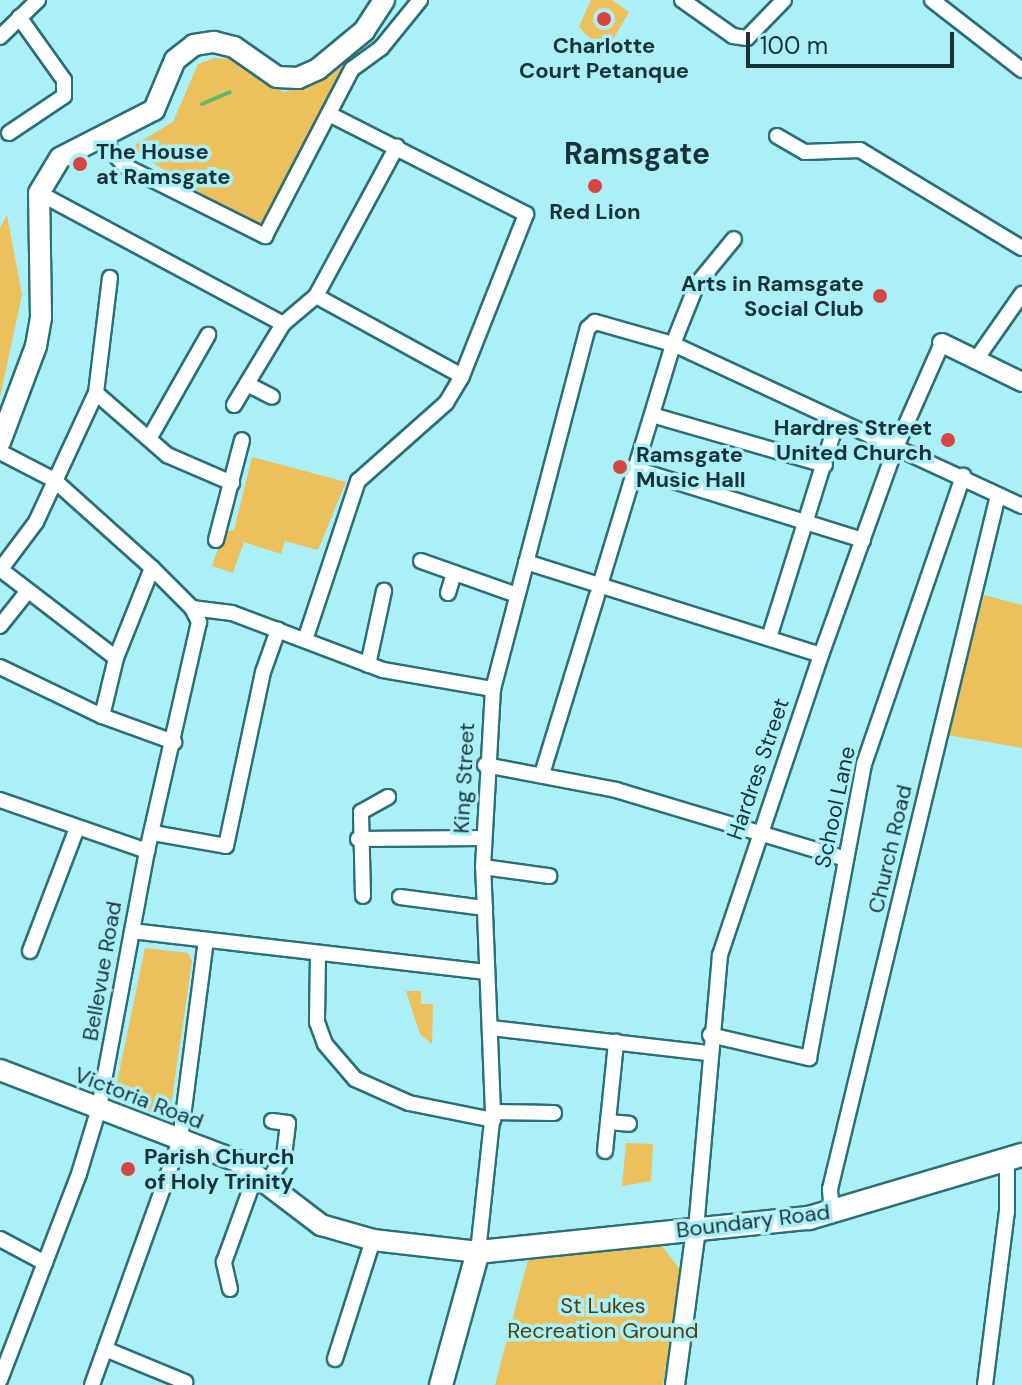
<!DOCTYPE html>
<style>
body{margin:0}
#map{position:relative;width:1022px;height:1385px;overflow:hidden;background:#abeff7;font-family:"DM Sans",sans-serif}
div>[style]{position:absolute}
[style*='--x']{left:calc(var(--x)*1px);top:calc(var(--y)*1px);width:calc(var(--w)*1px);rotate:calc(var(--a)*1deg)}
.green>*{inset:0;background:#ecc05a}
.stream>*{height:4px;margin:-2px;padding:0 2px;transform-origin:2px;border-radius:2px;background:#60b969}
.roads{filter:drop-shadow(2px 0 #2b6f77) drop-shadow(-2px 0 #2b6f77) drop-shadow(0 2px #2b6f77) drop-shadow(0 -2px #2b6f77)}
.minor>*{height:14px;margin:-7px;padding:0 7px;transform-origin:7px;border-radius:7px;background:#fff}
.tertiary>*{height:18px;margin:-9px;padding:0 9px;transform-origin:9px;border-radius:9px;background:#fff}
.secondary>*{height:20px;margin:-10px;padding:0 10px;transform-origin:10px;border-radius:10px;background:#fff}
.primary>*{height:22px;margin:-11px;padding:0 11px;transform-origin:11px;border-radius:11px;background:#fff}
.dots>*{width:22px;height:22px;translate:-50% -50%;box-sizing:border-box;border:4px solid #abeff7;border-radius:50%}
span{translate:-50% -50%;white-space:nowrap;text-align:center;line-height:1.15;-webkit-text-stroke:7px #abeff7;paint-order:stroke}
.poi-label{font-size:22px;color:#183337;font-weight:700}
.left{translate:0 -50%;text-align:left}
.right{translate:-100% -50%;text-align:right}
.street-label{font-size:22px;color:#183337}
.park-label{font-size:22px;color:#54400f}
.district-label{font-size:30px;color:#183337;font-weight:700}
.scale{position:absolute;left:746px;top:32px;width:208px;height:36px;box-sizing:border-box;border:4px solid #183337;border-top:0;padding-left:10px;font-size:24px;line-height:28px;white-space:nowrap;color:#183337;-webkit-text-stroke:6px #abeff7;paint-order:stroke}
</style>
<div id="map">
<div class="green">
<div style="clip-path:polygon(591px 0,612px 0,629px 12px,605px 53px,579px 27px)"></div>
<div style="clip-path:polygon(215px 58px,229px 59px,283px 92px,311px 86px,352px 60px,330px 91px,331px 99px,262px 231px,134px 151px,136px 144px,173px 122px,198px 64px)"></div>
<div style="clip-path:polygon(7px 215px,22px 295px,0 397px,0 228px)"></div>
<div style="clip-path:polygon(252px 457px,346px 482px,318px 550px,285px 541px,281px 554px,244px 542px,233px 573px,212px 566px,224px 532px,234px 530px)"></div>
<div style="clip-path:polygon(984px 595px,1022px 605px,1022px 748px,948px 735px)"></div>
<div style="clip-path:polygon(145px 948px,188px 953px,192px 961px,169px 1120px,114px 1097px)"></div>
<div style="clip-path:polygon(406px 991px,421px 991px,421px 1004px,433px 1004px,432px 1044px,420px 1034px)"></div>
<div style="clip-path:polygon(626px 1143px,653px 1144px,651px 1181px,622px 1186px)"></div>
<div style="clip-path:polygon(661px 1245px,681px 1271px,663px 1385px,495px 1385px,528px 1260px)"></div>
</div>
<div class="stream">
<div style="--x:202;--y:104;--w:30;--a:-23"></div>
</div>
<div class="roads">
<div class="minor">
<div style="--x:682;--y:0;--w:62;--a:35.2"></div>
<div style="--x:733;--y:36;--w:14;--a:8"></div>
<div style="--x:747;--y:38;--w:53;--a:-45.8"></div>
<div style="--x:932;--y:0;--w:114;--a:37.9"></div>
<div style="--x:0;--y:37;--w:53;--a:-44.2"></div>
<div style="--x:9;--y:133;--w:66;--a:-33.9"></div>
<div style="--x:64;--y:96;--w:16;--a:-90"></div>
<div style="--x:64;--y:80;--w:77;--a:-125.5"></div>
<div style="--x:777;--y:136;--w:32;--a:30"></div>
<div style="--x:805;--y:152;--w:55;--a:-2.1"></div>
<div style="--x:860;--y:150;--w:189;--a:31.2"></div>
<div style="--x:99;--y:137;--w:39;--a:48"></div>
<div style="--x:125;--y:166;--w:157;--a:26.6"></div>
<div style="--x:265;--y:236;--w:188;--a:-62.5"></div>
<div style="--x:352;--y:69;--w:36;--a:-36"></div>
<div style="--x:381;--y:48;--w:62;--a:-50.9"></div>
<div style="--x:39;--y:193;--w:277;--a:28.2"></div>
<div style="--x:316;--y:296;--w:166;--a:28.7"></div>
<div style="--x:975;--y:361;--w:82;--a:-55"></div>
<div style="--x:247;--y:384;--w:28;--a:27"></div>
<div style="--x:96;--y:393;--w:94;--a:41.1"></div>
<div style="--x:167;--y:455;--w:71;--a:23.3"></div>
<div style="--x:234;--y:405;--w:95;--a:-58.8"></div>
<div style="--x:283;--y:324;--w:43;--a:-40.3"></div>
<div style="--x:316;--y:296;--w:170;--a:-61.6"></div>
<div style="--x:652;--y:415;--w:180;--a:16.1"></div>
<div style="--x:149;--y:439;--w:120;--a:-60.4"></div>
<div style="--x:0;--y:452;--w:61;--a:27.4"></div>
<div style="--x:54;--y:480;--w:132;--a:41.9"></div>
<div style="--x:152;--y:568;--w:57;--a:45"></div>
<div style="--x:192;--y:608;--w:16;--a:63"></div>
<div style="--x:199;--y:622;--w:235;--a:102.8"></div>
<div style="--x:147;--y:851;--w:261;--a:100.6"></div>
<div style="--x:99;--y:1108;--w:69;--a:106.9"></div>
<div style="--x:79;--y:1174;--w:221;--a:111"></div>
<div style="--x:635;--y:469;--w:239;--a:17.3"></div>
<div style="--x:216;--y:540;--w:103;--a:-75.4"></div>
<div style="--x:421;--y:561;--w:102;--a:19.5"></div>
<div style="--x:526;--y:562;--w:309;--a:17.5"></div>
<div style="--x:0;--y:569;--w:146;--a:37.5"></div>
<div style="--x:0;--y:570;--w:60;--a:-53.1"></div>
<div style="--x:36;--y:522;--w:142;--a:-65.1"></div>
<div style="--x:96;--y:393;--w:116;--a:-83.1"></div>
<div style="--x:600;--y:585;--w:252;--a:-73.1"></div>
<div style="--x:673;--y:344;--w:65;--a:-68.2"></div>
<div style="--x:697;--y:284;--w:58;--a:-50.6"></div>
<div style="--x:448;--y:593;--w:21;--a:-73"></div>
<div style="--x:192;--y:608;--w:40;--a:7.1"></div>
<div style="--x:232;--y:613;--w:161;--a:20.7"></div>
<div style="--x:383;--y:670;--w:112;--a:9.8"></div>
<div style="--x:0;--y:626;--w:43;--a:-51.5"></div>
<div style="--x:769;--y:638;--w:227;--a:-72.6"></div>
<div style="--x:305;--y:640;--w:168;--a:-71.6"></div>
<div style="--x:358;--y:481;--w:118;--a:-41.6"></div>
<div style="--x:446;--y:403;--w:31;--a:-59"></div>
<div style="--x:462;--y:376;--w:174;--a:-68.4"></div>
<div style="--x:526;--y:214;--w:221;--a:-153.1"></div>
<div style="--x:368;--y:665;--w:76;--a:-77.8"></div>
<div style="--x:0;--y:667;--w:113;--a:25.7"></div>
<div style="--x:102;--y:716;--w:77;--a:19.9"></div>
<div style="--x:102;--y:716;--w:60;--a:-76.4"></div>
<div style="--x:116;--y:658;--w:97;--a:-68.2"></div>
<div style="--x:485;--y:765;--w:133;--a:10.8"></div>
<div style="--x:616;--y:790;--w:240;--a:16.7"></div>
<div style="--x:542;--y:774;--w:187;--a:-72.9"></div>
<div style="--x:0;--y:800;--w:156;--a:19.1"></div>
<div style="--x:153;--y:833;--w:74;--a:10.1"></div>
<div style="--x:226;--y:846;--w:178;--a:-78"></div>
<div style="--x:263;--y:672;--w:45;--a:-70.3"></div>
<div style="--x:358;--y:839;--w:125;--a:-0.5"></div>
<div style="--x:483;--y:867;--w:67;--a:7.8"></div>
<div style="--x:363;--y:896;--w:84;--a:-91.4"></div>
<div style="--x:361;--y:812;--w:31;--a:-29"></div>
<div style="--x:400;--y:897;--w:86;--a:7.4"></div>
<div style="--x:132;--y:931;--w:356;--a:6.6"></div>
<div style="--x:30;--y:951;--w:132;--a:-69.1"></div>
<div style="--x:318;--y:956;--w:66;--a:90.9"></div>
<div style="--x:317;--y:1022;--w:23;--a:70"></div>
<div style="--x:325;--y:1044;--w:46;--a:49.4"></div>
<div style="--x:355;--y:1079;--w:59;--a:24"></div>
<div style="--x:409;--y:1103;--w:86;--a:11.4"></div>
<div style="--x:491;--y:1028;--w:218;--a:6.6"></div>
<div style="--x:710;--y:1035;--w:102;--a:13.1"></div>
<div style="--x:809;--y:1058;--w:299;--a:-79.4"></div>
<div style="--x:864;--y:764;--w:305;--a:-71"></div>
<div style="--x:493;--y:1112;--w:61;--a:0.9"></div>
<div style="--x:608;--y:1122;--w:21;--a:5"></div>
<div style="--x:605;--y:1151;--w:110;--a:-84.2"></div>
<div style="--x:266;--y:1184;--w:33;--a:-57"></div>
<div style="--x:284;--y:1156;--w:33;--a:-83"></div>
<div style="--x:288;--y:1123;--w:16;--a:-173"></div>
<div style="--x:832;--y:1213;--w:24;--a:-95"></div>
<div style="--x:830;--y:1189;--w:714;--a:-76.39"></div>
<div style="--x:696;--y:1229;--w:275;--a:-85"></div>
<div style="--x:720;--y:955;--w:317;--a:-71.4"></div>
<div style="--x:821;--y:655;--w:221;--a:-70.2"></div>
<div style="--x:896;--y:447;--w:114;--a:-66.1"></div>
<div style="--x:0;--y:1239;--w:51;--a:28.1"></div>
<div style="--x:478;--y:1252;--w:141;--a:-83.9"></div>
<div style="--x:493;--y:1112;--w:245;--a:-92.3"></div>
<div style="--x:483;--y:867;--w:178;--a:-86.8"></div>
<div style="--x:493;--y:689;--w:373;--a:-75.3"></div>
<div style="--x:588;--y:328;--w:9;--a:-41"></div>
<div style="--x:595;--y:322;--w:81;--a:15.8"></div>
<div style="--x:673;--y:344;--w:385;--a:24.9"></div>
<div style="--x:230;--y:1289;--w:28;--a:-103"></div>
<div style="--x:224;--y:1262;--w:94;--a:-70"></div>
<div style="--x:105;--y:1349;--w:87;--a:22.4"></div>
<div style="--x:335;--y:1359;--w:125;--a:-72.3"></div>
<div style="--x:92;--y:1385;--w:260;--a:-70.2"></div>
<div style="--x:180;--y:1140;--w:201;--a:-82.6"></div>
<div style="--x:985;--y:1385;--w:174;--a:-82.8"></div>
<div style="--x:1007;--y:1212;--w:53;--a:-90"></div>
</div>
<div class="tertiary">
<div style="--x:942;--y:343;--w:89;--a:26"></div>
<div style="--x:675;--y:1385;--w:157;--a:-82.3"></div>
</div>
<div class="secondary">
<div style="--x:0;--y:442;--w:103;--a:-69.4"></div>
<div style="--x:36;--y:346;--w:29;--a:-80"></div>
<div style="--x:41;--y:317;--w:124;--a:-90.9"></div>
<div style="--x:39;--y:193;--w:41;--a:-59"></div>
<div style="--x:60;--y:158;--w:106;--a:-27.1"></div>
<div style="--x:154;--y:110;--w:54;--a:-67.2"></div>
<div style="--x:175;--y:60;--w:24;--a:-38"></div>
<div style="--x:194;--y:45;--w:20;--a:-9"></div>
<div style="--x:214;--y:42;--w:21;--a:14"></div>
<div style="--x:234;--y:47;--w:52;--a:34.9"></div>
<div style="--x:277;--y:77;--w:21;--a:3"></div>
<div style="--x:298;--y:78;--w:22;--a:-24"></div>
<div style="--x:318;--y:69;--w:60;--a:-39.6"></div>
<div style="--x:364;--y:31;--w:37;--a:-57"></div>
<div style="--x:0;--y:1070;--w:254;--a:21"></div>
<div style="--x:237;--y:1161;--w:106;--a:37.3"></div>
<div style="--x:321;--y:1225;--w:54;--a:16.1"></div>
<div style="--x:373;--y:1240;--w:106;--a:6.5"></div>
</div>
<div class="primary">
<div style="--x:441;--y:1385;--w:138;--a:-74.5"></div>
<div style="--x:478;--y:1252;--w:333;--a:-5.9"></div>
<div style="--x:809;--y:1218;--w:222;--a:-16.5"></div>
</div>
</div>
<div class="dots">
<div style="left:604px;top:19px;background:#d54642"></div>
<div style="left:80px;top:164px;background:#d54642"></div>
<div style="left:595px;top:186px;background:#d54642"></div>
<div style="left:880px;top:296px;background:#d54642"></div>
<div style="left:948px;top:440px;background:#d54642"></div>
<div style="left:620px;top:467px;background:#d54642"></div>
<div style="left:128px;top:1169px;background:#d54642"></div>
</div>
<div class="poi-label">
<span style="left:604px;top:58px">Charlotte<br>Court Petanque</span>
<span class="left" style="left:96px;top:164px">The House<br>at Ramsgate</span>
<span style="left:595px;top:212px">Red Lion</span>
<span class="right" style="left:864px;top:296px">Arts in Ramsgate<br>Social Club</span>
<span class="right" style="left:932px;top:440px">Hardres Street<br>United Church</span>
<span class="left" style="left:636px;top:467px">Ramsgate<br>Music Hall</span>
<span class="left" style="left:144px;top:1169px">Parish Church<br>of Holy Trinity</span>
</div>
<div class="street-label">
<span style="left:758px;top:769px;rotate:-71deg">Hardres Street</span>
<span style="left:464px;top:778px;rotate:-87deg">King Street</span>
<span style="left:835px;top:807px;rotate:-78deg">School Lane</span>
<span style="left:890px;top:849px;rotate:-77deg">Church Road</span>
<span style="left:102px;top:971px;rotate:-80deg">Bellevue Road</span>
<span style="left:139px;top:1098px;rotate:21deg">Victoria Road</span>
<span style="left:753px;top:1221px;rotate:-7deg">Boundary Road</span>
</div>
<div class="park-label">
<span style="left:603px;top:1318px">St Lukes<br>Recreation Ground</span>
</div>
<div class="district-label">
<span style="left:637px;top:154px">Ramsgate</span>
</div>
<div class="scale">100 m</div>
</div>
